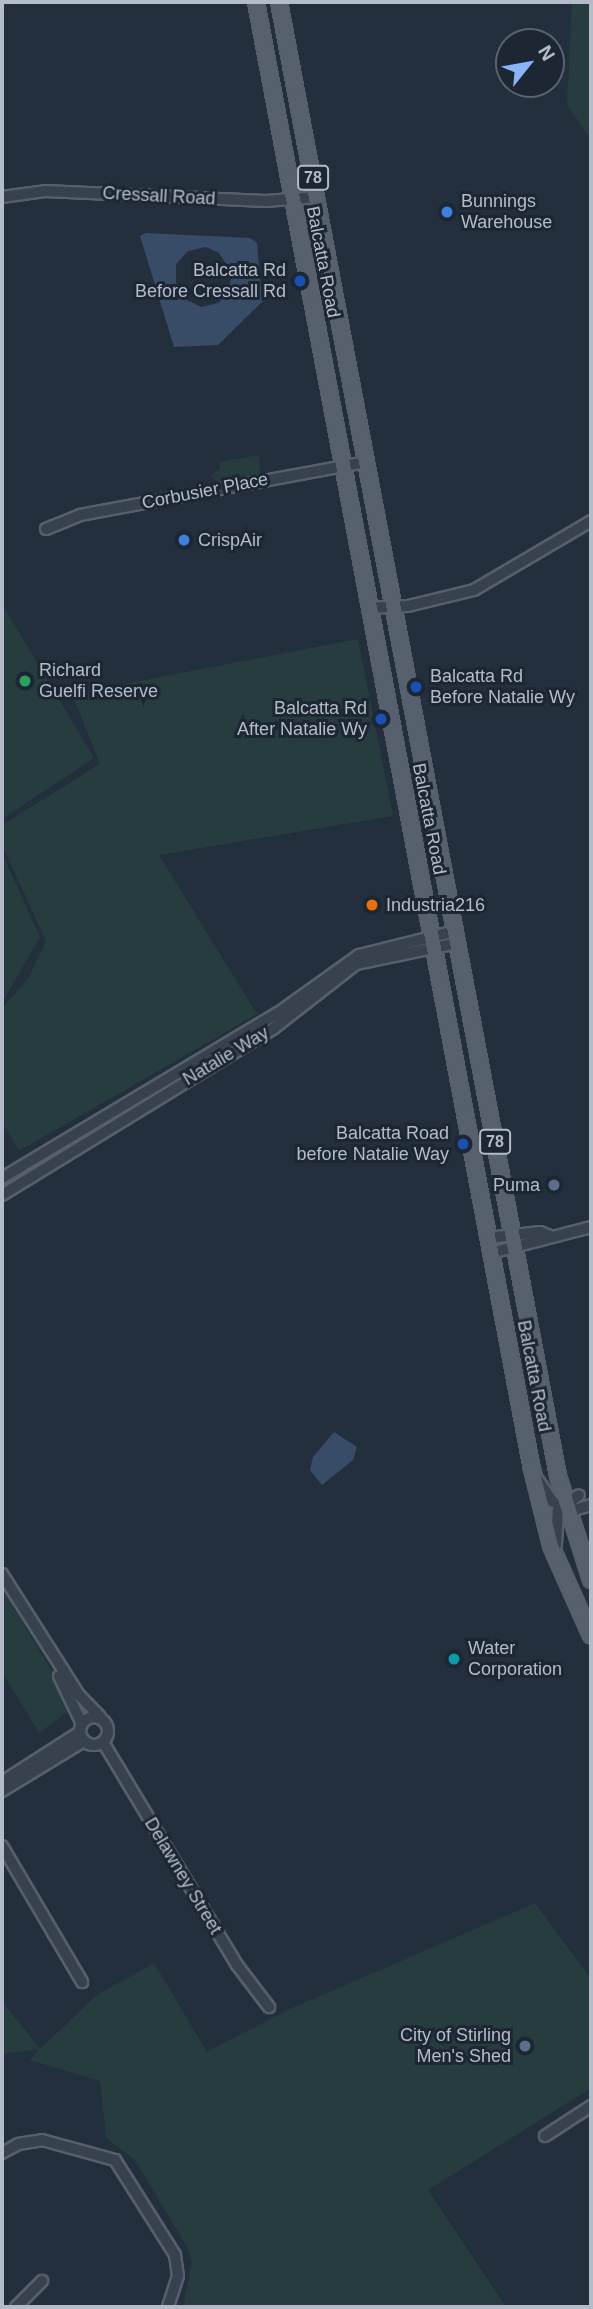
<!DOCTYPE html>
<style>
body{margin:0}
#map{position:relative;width:593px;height:2309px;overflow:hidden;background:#242f3e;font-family:Helvetica,sans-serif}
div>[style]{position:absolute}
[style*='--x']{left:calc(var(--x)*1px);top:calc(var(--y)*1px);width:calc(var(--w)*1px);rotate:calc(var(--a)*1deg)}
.green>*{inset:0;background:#263c3f}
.water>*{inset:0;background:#394c67}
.roads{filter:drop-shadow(2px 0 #565f6c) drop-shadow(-2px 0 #565f6c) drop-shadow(0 2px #565f6c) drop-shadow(0 -2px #565f6c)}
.minor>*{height:10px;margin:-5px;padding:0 5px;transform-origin:5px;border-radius:5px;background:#38414e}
.minor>.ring{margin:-5px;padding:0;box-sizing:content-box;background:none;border:10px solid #38414e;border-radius:50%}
.major>*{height:14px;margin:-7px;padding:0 7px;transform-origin:7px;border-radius:7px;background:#56606e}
.dots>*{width:19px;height:19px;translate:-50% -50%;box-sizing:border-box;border:4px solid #1d2633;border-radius:50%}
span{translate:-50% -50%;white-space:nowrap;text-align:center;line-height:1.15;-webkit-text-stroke:6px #1d2633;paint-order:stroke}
.shield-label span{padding:2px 5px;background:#1d2633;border:2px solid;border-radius:5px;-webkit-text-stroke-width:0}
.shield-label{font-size:16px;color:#b4bcc9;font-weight:700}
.street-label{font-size:18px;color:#b4bcc9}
.poi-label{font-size:18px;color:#b4bcc9}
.left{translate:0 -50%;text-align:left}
.right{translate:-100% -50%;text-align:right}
.frame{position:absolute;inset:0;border:4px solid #b4bcc9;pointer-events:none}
.north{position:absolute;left:495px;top:28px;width:70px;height:70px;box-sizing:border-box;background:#1d2633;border:2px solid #59626f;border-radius:50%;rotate:59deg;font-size:19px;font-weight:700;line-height:28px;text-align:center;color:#b4bcc9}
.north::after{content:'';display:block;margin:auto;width:24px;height:32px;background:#8ab4f8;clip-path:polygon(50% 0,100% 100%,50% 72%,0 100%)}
</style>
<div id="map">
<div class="green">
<div style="clip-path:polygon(572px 2px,591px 2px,591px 139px,567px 105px)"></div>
<div style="clip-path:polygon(259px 455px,260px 475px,218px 483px,211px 476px,220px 469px,219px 462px)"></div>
<div style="clip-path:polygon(2px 604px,94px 758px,2px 819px)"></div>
<div style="clip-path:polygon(358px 639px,393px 816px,159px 855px,257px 1014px,19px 1151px,2px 1122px,2px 1008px,28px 979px,46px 941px,2px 845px,2px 825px,100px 764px,72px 694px)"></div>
<div style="clip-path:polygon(2px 853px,40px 937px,2px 1003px)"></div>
<div style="clip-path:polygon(2px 1588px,74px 1707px,39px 1733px,2px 1672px)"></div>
<div style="clip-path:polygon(535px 1903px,591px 1979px,591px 2088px,428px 2190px,506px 2307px,183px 2307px,192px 2261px,187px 2247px,135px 2160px,106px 2138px,100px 2081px,30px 2060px,39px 2049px,2px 2054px,2px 2001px,40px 2049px,97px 1995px,154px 1963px,207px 2052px,290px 2009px)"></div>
</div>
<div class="water">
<div style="clip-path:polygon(evenodd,146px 233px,250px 238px,257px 243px,262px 302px,218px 345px,174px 347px,140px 236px,146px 233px,206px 247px,219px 253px,232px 273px,228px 293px,218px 303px,201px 307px,187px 300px,176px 283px,176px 264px,188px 251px,206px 247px)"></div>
<div style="clip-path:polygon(334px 1432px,357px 1447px,353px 1460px,322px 1485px,310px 1470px,313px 1457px)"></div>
</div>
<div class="roads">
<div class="minor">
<div style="--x:2;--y:197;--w:43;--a:-7.9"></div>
<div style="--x:45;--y:191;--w:221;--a:2.6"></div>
<div style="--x:266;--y:201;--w:51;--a:-4.5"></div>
<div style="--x:46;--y:529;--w:37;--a:-22"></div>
<div style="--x:80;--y:515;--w:290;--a:-10.5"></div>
<div style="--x:368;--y:608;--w:40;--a:-2.9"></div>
<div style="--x:408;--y:606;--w:68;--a:-13.6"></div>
<div style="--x:474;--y:590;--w:136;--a:-30.5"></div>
<div style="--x:2;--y:1178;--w:322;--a:-30.9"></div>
<div style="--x:278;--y:1013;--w:100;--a:-35.6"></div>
<div style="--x:359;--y:955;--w:99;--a:-14"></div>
<div style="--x:2;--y:1195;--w:319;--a:-31.5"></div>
<div style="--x:274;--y:1028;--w:104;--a:-38"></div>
<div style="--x:356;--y:964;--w:103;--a:-11.7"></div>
<div style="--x:488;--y:1238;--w:52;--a:-6.6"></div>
<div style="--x:540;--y:1232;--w:11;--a:22"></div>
<div style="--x:491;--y:1253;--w:103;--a:-14.6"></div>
<div style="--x:538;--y:1480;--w:25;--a:56"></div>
<div style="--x:552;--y:1501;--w:12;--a:31"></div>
<div style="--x:562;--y:1507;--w:12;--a:14"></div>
<div style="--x:574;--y:1510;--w:18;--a:-16"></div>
<div style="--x:556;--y:1545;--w:34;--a:-87"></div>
<div style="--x:558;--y:1511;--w:26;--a:-37"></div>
<div style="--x:2;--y:1574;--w:143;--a:57.5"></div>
<div style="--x:79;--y:1695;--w:30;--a:46"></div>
<div style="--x:59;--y:1676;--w:53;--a:64.4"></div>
<div class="ring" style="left:80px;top:1717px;width:18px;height:18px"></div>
<div style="--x:103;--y:1742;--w:260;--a:59"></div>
<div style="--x:237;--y:1965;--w:53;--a:52.7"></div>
<div style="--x:2;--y:1782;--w:93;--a:-32.7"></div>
<div style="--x:2;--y:1791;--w:96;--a:-31.4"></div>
<div style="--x:2;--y:1846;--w:158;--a:59.5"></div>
<div style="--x:545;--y:2136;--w:55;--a:-33.1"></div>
<div style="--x:2;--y:2153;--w:18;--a:-29"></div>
<div style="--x:18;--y:2144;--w:24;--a:-9"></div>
<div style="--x:42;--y:2140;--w:76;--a:15.3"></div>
<div style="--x:115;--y:2160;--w:112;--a:57.7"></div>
<div style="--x:175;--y:2255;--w:21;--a:82"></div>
<div style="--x:178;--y:2276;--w:33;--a:108"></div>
<div style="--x:16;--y:2307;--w:37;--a:-45"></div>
</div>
<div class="major">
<div style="--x:256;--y:2;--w:1489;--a:79.35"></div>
<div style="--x:531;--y:1465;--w:83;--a:76.1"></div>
<div style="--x:551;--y:1546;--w:98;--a:66"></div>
<div style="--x:279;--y:2;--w:1500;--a:79.28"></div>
<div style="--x:558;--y:1476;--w:109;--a:72.4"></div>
</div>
</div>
<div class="dots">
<div style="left:447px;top:212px;background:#3f7fe0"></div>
<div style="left:300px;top:281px;background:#1a4fb4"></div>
<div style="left:184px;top:540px;background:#3f7fe0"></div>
<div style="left:25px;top:681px;background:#2e9e5b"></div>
<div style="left:416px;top:687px;background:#1a4fb4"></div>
<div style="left:381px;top:719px;background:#1a4fb4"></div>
<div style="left:372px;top:905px;background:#e8710a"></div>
<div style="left:463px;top:1144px;background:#1a4fb4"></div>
<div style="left:554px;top:1185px;background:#5c6f8a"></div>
<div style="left:454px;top:1659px;background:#0f9aa8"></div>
<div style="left:525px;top:2046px;background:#5c6f8a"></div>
</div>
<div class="shield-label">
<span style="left:313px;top:178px">78</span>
<span style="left:495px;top:1142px">78</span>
</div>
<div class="street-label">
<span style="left:159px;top:196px;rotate:3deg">Cressall Road</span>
<span style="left:323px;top:262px;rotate:79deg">Balcatta Road</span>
<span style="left:205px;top:491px;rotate:-11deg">Corbusier Place</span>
<span style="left:429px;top:819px;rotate:79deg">Balcatta Road</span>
<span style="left:226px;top:1056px;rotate:-31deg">Natalie Way</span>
<span style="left:534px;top:1376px;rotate:79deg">Balcatta Road</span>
<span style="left:183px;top:1876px;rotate:59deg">Delawney Street</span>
</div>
<div class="poi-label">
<span class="left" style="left:461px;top:212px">Bunnings<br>Warehouse</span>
<span class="right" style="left:286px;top:281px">Balcatta Rd<br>Before Cressall Rd</span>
<span class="left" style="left:198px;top:540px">CrispAir</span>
<span class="left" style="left:39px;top:681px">Richard<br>Guelfi Reserve</span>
<span class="left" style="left:430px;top:687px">Balcatta Rd<br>Before Natalie Wy</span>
<span class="right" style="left:367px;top:719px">Balcatta Rd<br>After Natalie Wy</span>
<span class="left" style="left:386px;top:905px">Industria216</span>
<span class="right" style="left:449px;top:1144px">Balcatta Road<br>before Natalie Way</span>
<span class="right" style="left:540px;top:1185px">Puma</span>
<span class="left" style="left:468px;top:1659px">Water<br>Corporation</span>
<span class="right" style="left:511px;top:2046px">City of Stirling<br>Men's Shed</span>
</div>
<div class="frame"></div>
<div class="north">N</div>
</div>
